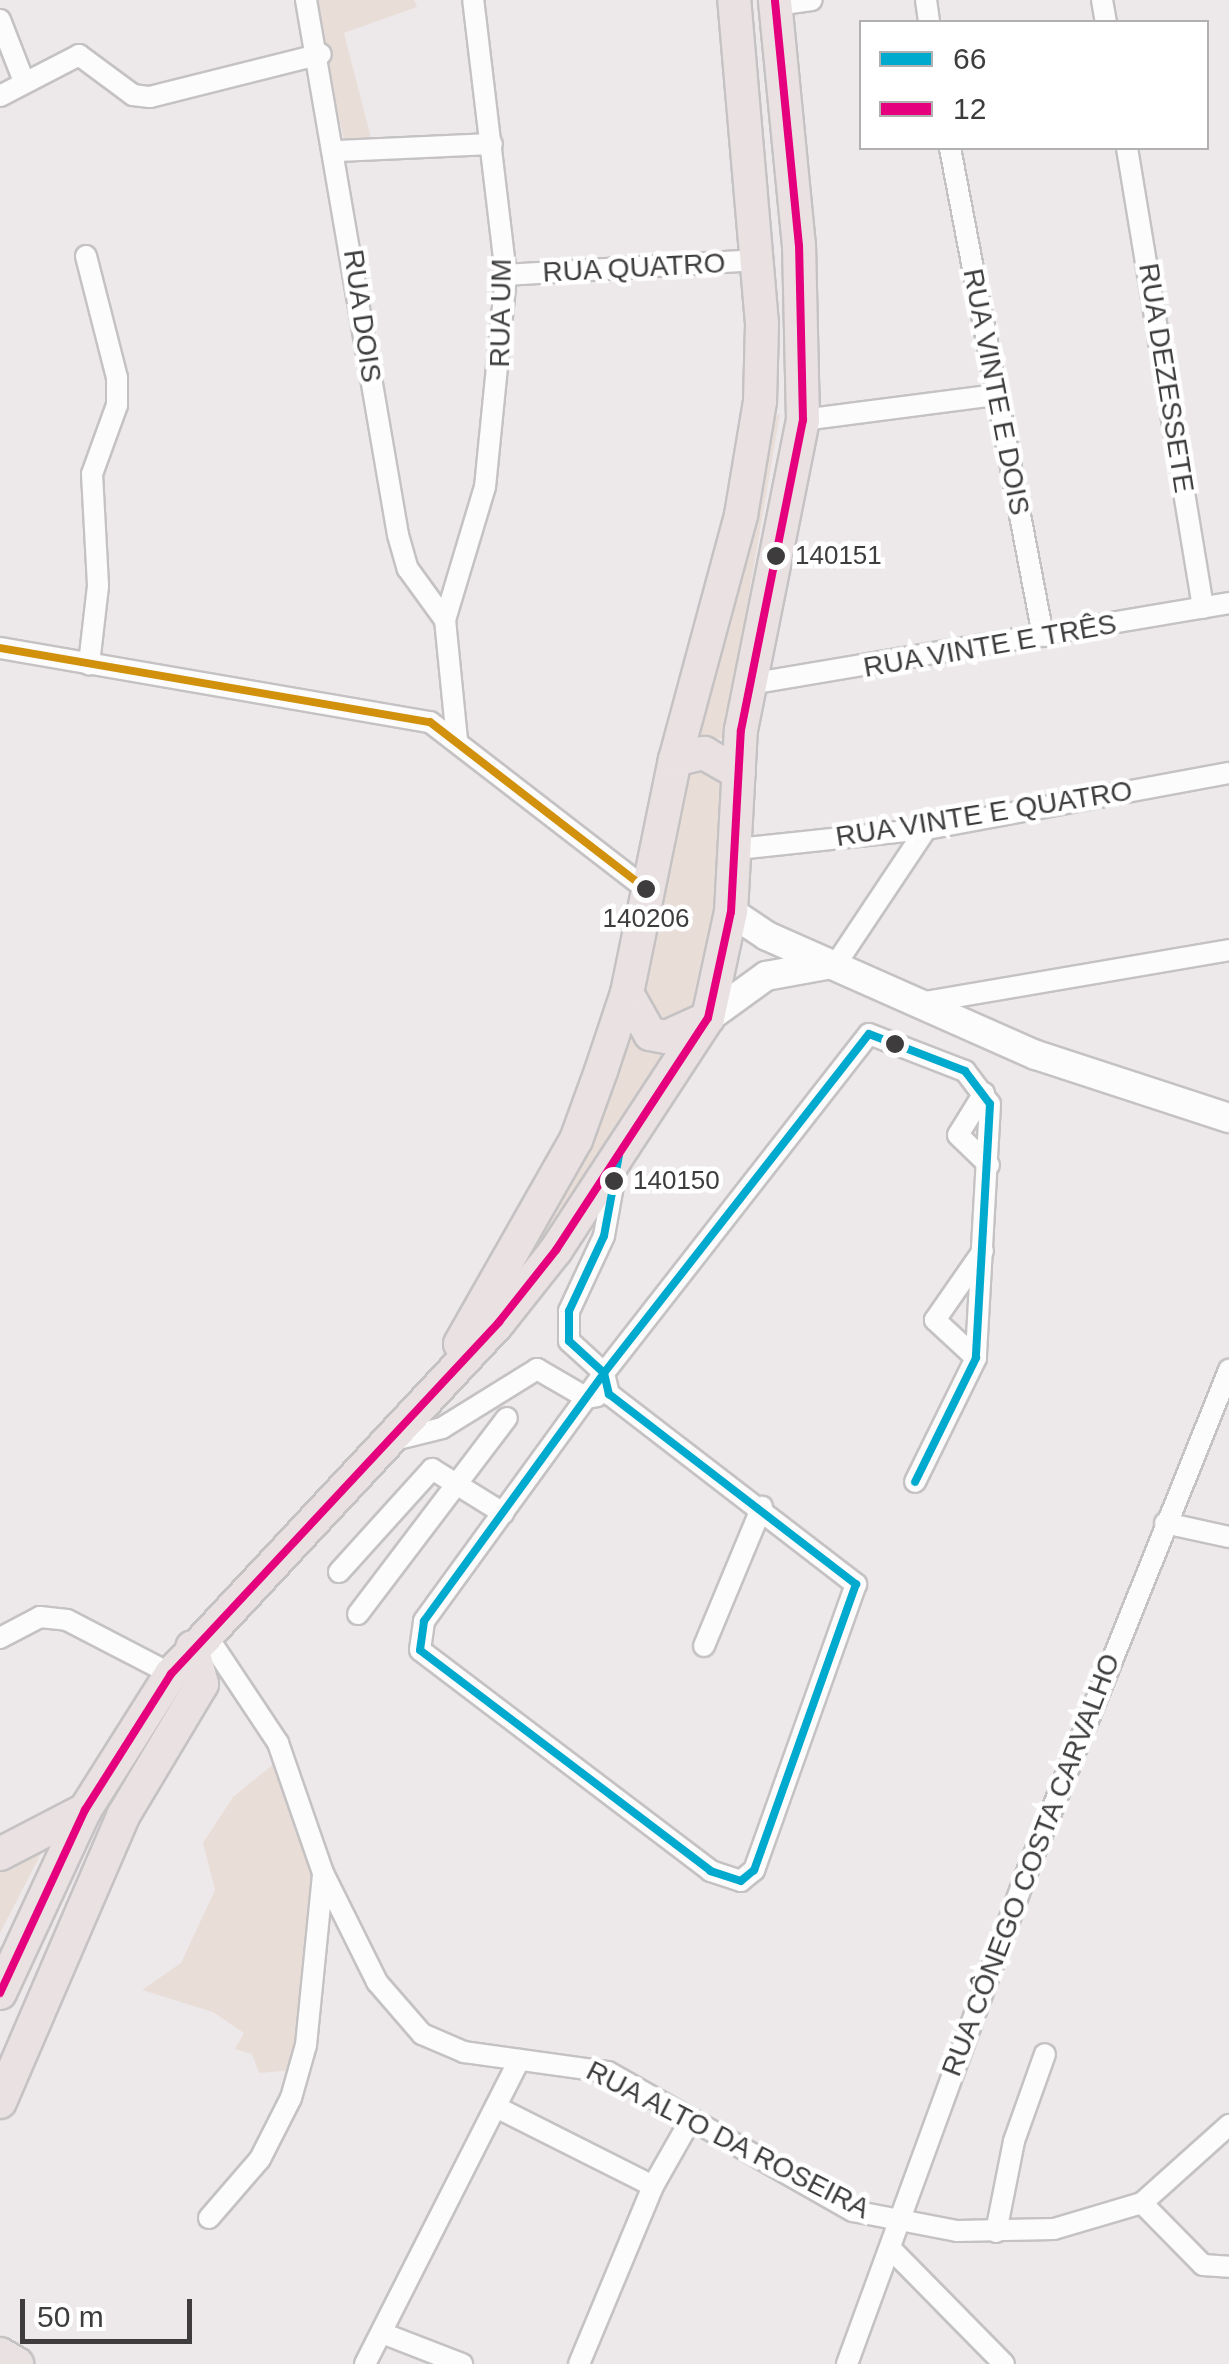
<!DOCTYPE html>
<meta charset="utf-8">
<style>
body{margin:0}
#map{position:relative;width:1229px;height:2364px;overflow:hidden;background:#ede9eb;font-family:Arial,sans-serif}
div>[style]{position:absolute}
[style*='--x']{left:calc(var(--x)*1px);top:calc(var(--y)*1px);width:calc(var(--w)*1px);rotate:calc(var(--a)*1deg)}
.green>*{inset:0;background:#e9ddd8}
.roads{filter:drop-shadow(2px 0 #c5c2c4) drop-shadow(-2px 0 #c5c2c4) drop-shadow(0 2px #c5c2c4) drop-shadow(0 -2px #c5c2c4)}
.minor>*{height:20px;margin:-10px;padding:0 10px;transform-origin:10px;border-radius:10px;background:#fcfcfc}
.secondary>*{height:28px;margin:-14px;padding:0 14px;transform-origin:14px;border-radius:14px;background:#fcfcfc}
.trunk>*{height:32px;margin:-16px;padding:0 16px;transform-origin:16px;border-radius:16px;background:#eae2e2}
.bus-1>*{height:8px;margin:-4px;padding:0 4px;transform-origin:4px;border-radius:4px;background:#00a9ce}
.bus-2>*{height:8px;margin:-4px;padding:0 4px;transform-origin:4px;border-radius:4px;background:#e5007d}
.bus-3>*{height:8px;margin:-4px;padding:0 4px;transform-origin:4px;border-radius:4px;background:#d2910c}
.dots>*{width:28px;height:28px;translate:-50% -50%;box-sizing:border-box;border:5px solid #fff;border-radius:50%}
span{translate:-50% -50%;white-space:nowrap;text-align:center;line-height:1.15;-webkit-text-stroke:9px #fff;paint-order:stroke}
.bus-label{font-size:26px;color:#3e3c3d}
.left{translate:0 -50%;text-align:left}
.street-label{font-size:28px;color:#3e3c3d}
.legend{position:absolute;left:859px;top:20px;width:350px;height:130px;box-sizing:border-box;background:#fff;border:2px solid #b2b1b1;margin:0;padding:12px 18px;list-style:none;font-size:30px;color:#3e3c3d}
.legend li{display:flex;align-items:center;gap:20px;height:50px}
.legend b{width:50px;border:2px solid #b2b1b1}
.scale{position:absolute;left:20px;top:2299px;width:172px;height:45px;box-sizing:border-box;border:5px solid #3e3c3d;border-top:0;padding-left:12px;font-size:30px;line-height:35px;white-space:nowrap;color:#3e3c3d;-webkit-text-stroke:8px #fff;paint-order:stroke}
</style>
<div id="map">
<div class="green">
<div style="clip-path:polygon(313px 0,414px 0,417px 7px,344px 33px,371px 138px,347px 153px)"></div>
<div style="clip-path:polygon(780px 414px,724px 739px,691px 736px,772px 417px)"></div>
<div style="clip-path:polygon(721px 764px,729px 883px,697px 1006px,656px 1024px,642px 989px,681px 769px)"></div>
<div style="clip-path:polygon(631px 1007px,684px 1039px,555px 1237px,486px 1310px)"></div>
<div style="clip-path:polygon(276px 1762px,316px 1875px,295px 2070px,259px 2073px,252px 2054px,235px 2049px,244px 2033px,213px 2012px,142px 1990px,181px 1963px,215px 1890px,203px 1843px,233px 1797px)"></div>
<div style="clip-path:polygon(42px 1852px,0 1933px,0 1864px)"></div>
</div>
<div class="roads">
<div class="minor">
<div style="--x:306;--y:0;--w:543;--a:80.24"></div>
<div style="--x:398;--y:535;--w:35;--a:74"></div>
<div style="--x:408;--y:569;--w:63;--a:54"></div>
<div style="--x:926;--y:0;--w:22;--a:82"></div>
<div style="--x:1102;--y:0;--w:22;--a:80"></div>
<div style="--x:776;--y:5;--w:36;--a:-8"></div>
<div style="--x:0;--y:20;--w:63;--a:68.7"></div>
<div style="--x:0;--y:96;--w:89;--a:-27.4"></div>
<div style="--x:79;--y:55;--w:67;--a:36.5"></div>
<div style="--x:133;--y:95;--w:17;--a:7"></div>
<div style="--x:150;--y:97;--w:176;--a:-14.1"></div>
<div style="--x:950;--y:148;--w:497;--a:79.2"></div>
<div style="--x:1127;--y:148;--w:466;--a:80.6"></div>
<div style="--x:337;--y:151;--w:155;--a:-2.6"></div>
<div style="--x:86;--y:256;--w:126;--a:75.7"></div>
<div style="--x:117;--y:378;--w:27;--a:90"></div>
<div style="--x:117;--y:405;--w:73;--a:109.9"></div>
<div style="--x:92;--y:474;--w:112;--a:86.9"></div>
<div style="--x:98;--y:586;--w:79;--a:96.6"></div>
<div style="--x:506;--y:275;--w:255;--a:-3.4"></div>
<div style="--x:803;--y:420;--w:195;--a:-7.4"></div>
<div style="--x:0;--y:648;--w:436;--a:9.8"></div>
<div style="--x:430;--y:722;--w:273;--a:37.7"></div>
<div style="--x:750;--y:684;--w:486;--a:-9.6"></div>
<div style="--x:457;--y:740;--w:121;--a:-95.7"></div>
<div style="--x:445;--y:620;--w:139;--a:-73.3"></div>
<div style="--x:485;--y:487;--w:213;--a:-84.3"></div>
<div style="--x:506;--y:275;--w:277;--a:-96.8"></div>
<div style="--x:738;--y:849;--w:189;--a:-6.1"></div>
<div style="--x:926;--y:829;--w:308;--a:-10.5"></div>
<div style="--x:836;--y:964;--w:162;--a:-56.3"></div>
<div style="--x:920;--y:1003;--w:314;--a:-9.7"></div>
<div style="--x:984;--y:1093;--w:49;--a:121.8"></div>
<div style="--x:958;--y:1135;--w:43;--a:44.1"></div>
<div style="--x:616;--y:1169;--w:68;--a:100.2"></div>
<div style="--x:604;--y:1236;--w:83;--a:115"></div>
<div style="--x:569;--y:1311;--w:30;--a:90"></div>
<div style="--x:569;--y:1341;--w:47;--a:42.4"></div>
<div style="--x:604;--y:1373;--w:22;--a:77"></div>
<div style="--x:609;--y:1394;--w:312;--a:37.6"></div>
<div style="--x:856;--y:1584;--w:304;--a:109.6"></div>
<div style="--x:754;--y:1870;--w:17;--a:140"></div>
<div style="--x:741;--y:1881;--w:32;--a:-162"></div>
<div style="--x:711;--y:1871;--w:365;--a:-142.8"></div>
<div style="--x:420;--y:1650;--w:29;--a:-82"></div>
<div style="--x:424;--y:1621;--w:306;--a:-54"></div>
<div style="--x:604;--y:1373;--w:430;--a:-52"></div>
<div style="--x:869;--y:1034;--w:103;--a:21.1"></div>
<div style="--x:965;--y:1071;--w:41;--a:52.9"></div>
<div style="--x:990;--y:1104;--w:254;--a:93.2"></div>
<div style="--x:976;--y:1358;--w:138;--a:116.2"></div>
<div style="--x:976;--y:1358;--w:56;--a:-137.2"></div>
<div style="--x:935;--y:1320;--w:84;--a:-55.2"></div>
<div style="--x:390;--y:1441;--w:54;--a:-14"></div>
<div style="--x:442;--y:1428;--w:112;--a:-31.8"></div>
<div style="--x:537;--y:1369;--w:58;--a:30.1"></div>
<div style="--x:587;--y:1398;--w:10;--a:-11"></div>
<div style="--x:1165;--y:1523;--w:66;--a:12.3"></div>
<div style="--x:339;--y:1572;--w:139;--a:-47.9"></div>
<div style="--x:432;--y:1469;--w:84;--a:31.8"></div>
<div style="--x:358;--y:1614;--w:246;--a:-52.8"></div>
<div style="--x:205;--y:1633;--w:132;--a:56.4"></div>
<div style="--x:278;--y:1743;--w:138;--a:70.9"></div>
<div style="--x:323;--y:1873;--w:122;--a:63.6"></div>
<div style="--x:377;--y:1982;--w:69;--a:49.1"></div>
<div style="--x:422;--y:2034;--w:46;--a:23.2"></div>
<div style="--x:464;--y:2052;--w:145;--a:7.9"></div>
<div style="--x:608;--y:2072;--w:282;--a:29.6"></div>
<div style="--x:853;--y:2211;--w:106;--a:10.9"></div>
<div style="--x:957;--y:2231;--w:97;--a:-1.2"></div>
<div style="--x:1054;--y:2229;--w:92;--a:-16.5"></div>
<div style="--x:1142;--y:2203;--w:117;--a:-41.9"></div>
<div style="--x:0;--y:1638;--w:45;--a:-27.7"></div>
<div style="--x:40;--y:1617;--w:27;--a:6"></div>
<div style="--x:67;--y:1620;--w:117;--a:27.4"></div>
<div style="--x:704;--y:1646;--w:151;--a:-67.4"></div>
<div style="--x:500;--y:2109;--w:171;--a:26.7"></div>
<div style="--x:1142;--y:2203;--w:87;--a:45.5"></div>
<div style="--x:1203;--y:2265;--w:26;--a:4"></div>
<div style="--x:209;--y:2218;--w:78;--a:-49.2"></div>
<div style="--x:260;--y:2159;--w:68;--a:-63.1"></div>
<div style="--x:291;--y:2098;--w:55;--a:-74.2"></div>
<div style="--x:306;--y:2045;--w:171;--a:-84.3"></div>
<div style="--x:996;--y:2232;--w:93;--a:-78.8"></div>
<div style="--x:1014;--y:2141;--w:92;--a:-70.4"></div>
<div style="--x:891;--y:2249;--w:161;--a:45.5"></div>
<div style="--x:382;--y:2333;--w:86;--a:21.2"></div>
<div style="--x:365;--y:2364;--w:341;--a:-63.1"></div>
<div style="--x:579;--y:2364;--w:193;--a:-67.4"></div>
<div style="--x:653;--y:2186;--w:77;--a:-60.4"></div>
<div style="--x:847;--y:2364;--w:519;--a:-69.92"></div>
<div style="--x:1025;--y:1877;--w:547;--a:-68.08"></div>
</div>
<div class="secondary">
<div style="--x:731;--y:912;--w:43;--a:33.7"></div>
<div style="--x:767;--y:936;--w:294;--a:23.9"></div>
<div style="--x:1036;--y:1055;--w:203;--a:18.1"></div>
<div style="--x:708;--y:1018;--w:72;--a:-35.9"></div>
<div style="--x:766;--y:976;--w:67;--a:-10.3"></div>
</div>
<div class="trunk">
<div style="--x:675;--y:760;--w:30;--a:-14"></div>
<div style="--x:704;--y:753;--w:40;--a:29.7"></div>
<div style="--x:627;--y:993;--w:47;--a:60.7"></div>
<div style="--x:650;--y:1034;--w:16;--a:11"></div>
<div style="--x:666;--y:1037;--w:46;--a:-24.3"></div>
<div style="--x:460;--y:1344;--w:235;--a:-60.4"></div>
<div style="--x:576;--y:1140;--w:73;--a:-70.1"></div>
<div style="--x:601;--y:1071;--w:82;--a:-71.6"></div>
<div style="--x:627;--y:993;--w:238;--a:-78.4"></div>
<div style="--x:675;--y:760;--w:254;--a:-74.9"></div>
<div style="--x:741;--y:515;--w:116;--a:-80.5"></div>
<div style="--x:760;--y:401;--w:77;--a:-88.5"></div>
<div style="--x:762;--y:324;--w:325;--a:-94.9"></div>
<div style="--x:0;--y:1854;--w:96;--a:-27.4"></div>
<div style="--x:0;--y:1993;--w:202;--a:-65.1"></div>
<div style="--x:85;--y:1810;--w:161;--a:-57.7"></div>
<div style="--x:171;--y:1674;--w:481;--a:-47"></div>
<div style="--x:499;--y:1322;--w:92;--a:-51.6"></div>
<div style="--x:556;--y:1250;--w:277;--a:-56.8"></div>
<div style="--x:708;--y:1018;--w:108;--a:-77.8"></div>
<div style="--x:731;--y:912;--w:182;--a:-86.9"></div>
<div style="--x:741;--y:730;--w:316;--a:-78.7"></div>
<div style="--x:803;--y:420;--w:174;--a:-91.3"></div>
<div style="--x:799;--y:246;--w:247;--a:-95.6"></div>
<div style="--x:0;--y:2102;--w:311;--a:-66.7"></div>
<div style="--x:123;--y:1816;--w:154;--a:-59.1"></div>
<div style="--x:202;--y:1684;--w:38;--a:-105"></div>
<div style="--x:0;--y:2354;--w:20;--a:30"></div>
</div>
</div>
<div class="bus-1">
<div style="--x:619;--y:1155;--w:82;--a:100.5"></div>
<div style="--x:604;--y:1236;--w:83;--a:115"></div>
<div style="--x:569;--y:1311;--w:30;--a:90"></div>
<div style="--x:569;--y:1341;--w:47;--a:42.4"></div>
<div style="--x:604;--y:1373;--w:22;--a:77"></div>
<div style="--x:609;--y:1394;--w:312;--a:37.6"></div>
<div style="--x:856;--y:1584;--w:304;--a:109.6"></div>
<div style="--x:754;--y:1870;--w:17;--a:140"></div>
<div style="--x:741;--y:1881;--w:32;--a:-162"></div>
<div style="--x:711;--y:1871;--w:365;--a:-142.8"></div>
<div style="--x:420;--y:1650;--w:29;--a:-82"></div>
<div style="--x:424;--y:1621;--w:306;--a:-54"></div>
<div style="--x:604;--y:1373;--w:430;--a:-52"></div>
<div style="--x:869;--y:1034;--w:103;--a:21.1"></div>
<div style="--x:965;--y:1071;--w:41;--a:52.9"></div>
<div style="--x:990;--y:1104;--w:254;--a:93.2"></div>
<div style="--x:976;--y:1358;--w:138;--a:116.2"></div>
</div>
<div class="bus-2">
<div style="--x:0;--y:1993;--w:202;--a:-65.1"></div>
<div style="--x:85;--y:1810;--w:161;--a:-57.7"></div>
<div style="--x:171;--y:1674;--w:481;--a:-47"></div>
<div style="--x:499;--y:1322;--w:92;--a:-51.6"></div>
<div style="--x:556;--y:1250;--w:277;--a:-56.8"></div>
<div style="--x:708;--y:1018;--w:108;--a:-77.8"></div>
<div style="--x:731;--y:912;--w:182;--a:-86.9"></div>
<div style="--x:741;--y:730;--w:316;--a:-78.7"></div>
<div style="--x:803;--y:420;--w:174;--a:-91.3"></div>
<div style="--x:799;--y:246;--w:247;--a:-95.6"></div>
</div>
<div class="bus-3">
<div style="--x:0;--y:648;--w:436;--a:9.8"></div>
<div style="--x:430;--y:722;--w:273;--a:37.7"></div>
</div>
<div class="dots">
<div style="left:776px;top:556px;background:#3e3c3d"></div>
<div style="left:646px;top:889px;background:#3e3c3d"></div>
<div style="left:895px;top:1044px;background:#3e3c3d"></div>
<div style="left:614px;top:1181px;background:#3e3c3d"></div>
</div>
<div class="bus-label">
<span class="left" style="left:795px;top:556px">140151</span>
<span style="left:646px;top:919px">140206</span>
<span class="left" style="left:633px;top:1181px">140150</span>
</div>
<div class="street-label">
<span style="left:634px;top:268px;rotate:-3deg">RUA QUATRO</span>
<span style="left:501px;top:313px;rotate:-89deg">RUA UM</span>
<span style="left:362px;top:316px;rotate:82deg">RUA DOIS</span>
<span style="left:1166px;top:378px;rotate:81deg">RUA DEZESSETE</span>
<span style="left:996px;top:392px;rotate:79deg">RUA VINTE E DOIS</span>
<span style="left:990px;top:646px;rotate:-10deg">RUA VINTE E TRÊS</span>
<span style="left:984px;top:814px;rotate:-9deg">RUA VINTE E QUATRO</span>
<span style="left:1031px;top:1865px;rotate:-69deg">RUA CÔNEGO COSTA CARVALHO</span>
<span style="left:728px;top:2140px;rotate:27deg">RUA ALTO DA ROSEIRA</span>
</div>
<ul class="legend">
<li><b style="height:12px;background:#00a9ce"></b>66</li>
<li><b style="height:12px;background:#e5007d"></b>12</li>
</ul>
<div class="scale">50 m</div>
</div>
